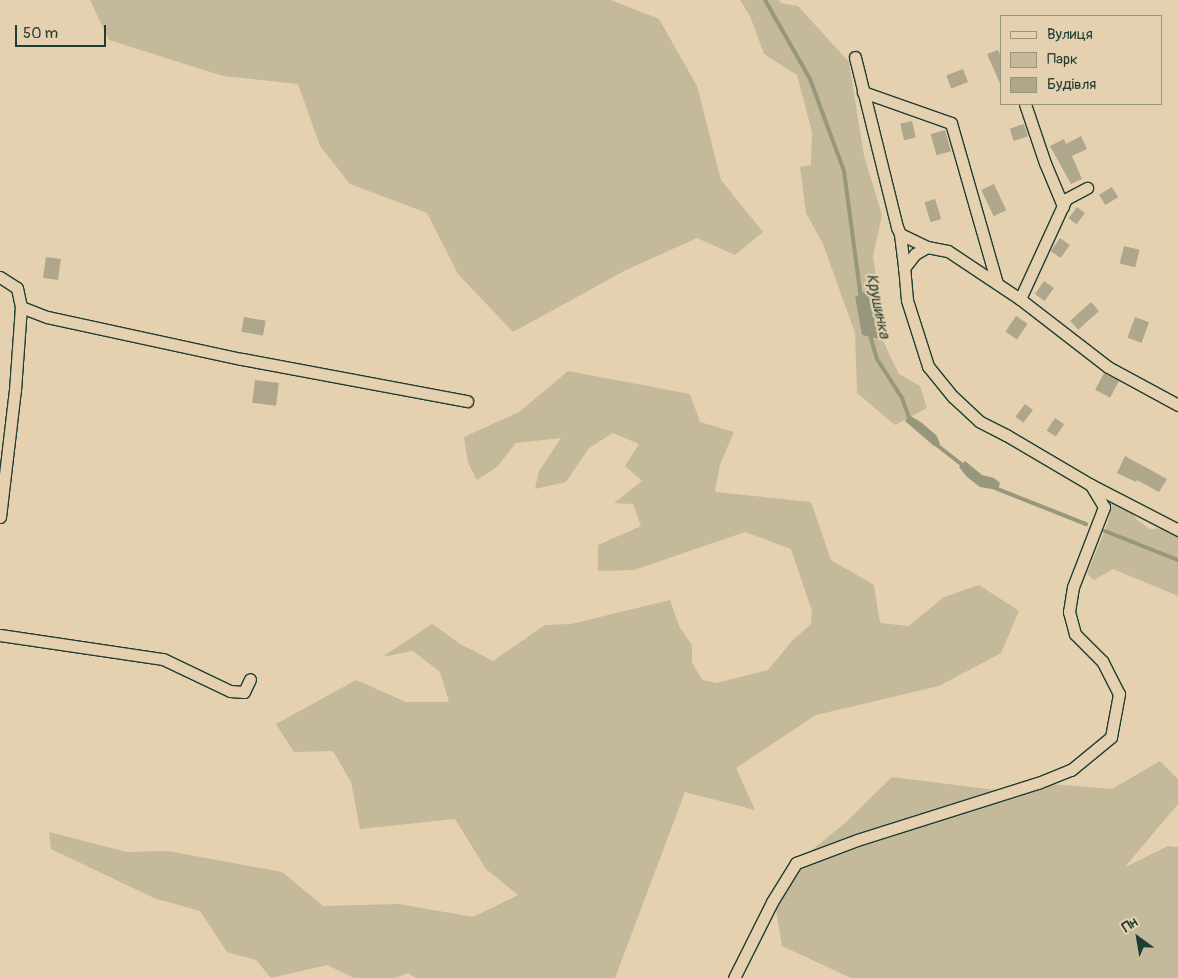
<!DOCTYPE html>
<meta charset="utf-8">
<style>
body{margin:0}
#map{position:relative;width:1178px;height:978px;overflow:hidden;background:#e5d1af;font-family:Pangolin,sans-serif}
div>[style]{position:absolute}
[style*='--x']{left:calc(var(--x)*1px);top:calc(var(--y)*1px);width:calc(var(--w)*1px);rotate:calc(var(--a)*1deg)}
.green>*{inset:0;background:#c4b99a}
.water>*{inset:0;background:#97977e}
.stream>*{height:4px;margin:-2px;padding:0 2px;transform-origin:2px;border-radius:2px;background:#97977e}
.building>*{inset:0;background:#aea78c;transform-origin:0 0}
.roads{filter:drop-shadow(1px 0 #1f3d34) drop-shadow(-1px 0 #1f3d34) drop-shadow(0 1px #1f3d34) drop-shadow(0 -1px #1f3d34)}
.street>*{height:11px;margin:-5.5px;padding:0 5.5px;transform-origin:5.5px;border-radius:5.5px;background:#e5d1af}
span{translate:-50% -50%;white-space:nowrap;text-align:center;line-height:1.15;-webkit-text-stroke:4.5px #e5d1af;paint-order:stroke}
.water-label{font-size:16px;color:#2b463b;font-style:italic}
.legend{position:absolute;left:1000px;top:15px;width:162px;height:90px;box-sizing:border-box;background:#e5d1af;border:1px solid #96967e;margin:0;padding:6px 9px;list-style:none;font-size:15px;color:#1f3d34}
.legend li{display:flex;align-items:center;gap:10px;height:25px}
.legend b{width:25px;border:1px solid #96967e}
.north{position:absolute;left:1113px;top:913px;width:50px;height:50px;-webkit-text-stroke:4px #e5d1af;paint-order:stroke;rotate:328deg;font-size:14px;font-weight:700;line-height:20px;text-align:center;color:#1f3d34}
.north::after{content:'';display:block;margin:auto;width:18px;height:22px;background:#1f3d34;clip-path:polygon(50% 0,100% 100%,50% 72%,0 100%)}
.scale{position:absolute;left:15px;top:25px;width:91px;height:22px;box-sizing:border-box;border:2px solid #1f3d34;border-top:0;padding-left:6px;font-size:15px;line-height:18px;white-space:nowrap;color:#1f3d34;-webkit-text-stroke:4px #e5d1af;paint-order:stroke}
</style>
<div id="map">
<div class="green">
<div style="clip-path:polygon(90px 0,611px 0,659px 19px,697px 86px,721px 180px,763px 232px,735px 255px,697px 238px,626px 270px,513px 332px,458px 274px,427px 213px,350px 184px,320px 146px,298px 84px,223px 76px,109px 40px)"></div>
<div style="clip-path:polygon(740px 0,779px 0,780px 3px,798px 6px,849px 62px,864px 156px,882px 215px,873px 256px,877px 284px,855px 297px,862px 335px,883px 341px,899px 374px,920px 386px,927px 408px,895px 425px,857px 393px,855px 333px,823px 244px,806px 213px,800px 167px,811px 165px,812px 132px,797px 75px,764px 54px,750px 16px)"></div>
<div style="clip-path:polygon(568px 371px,690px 394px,700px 422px,734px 432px,720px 464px,715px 492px,811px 502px,831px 560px,874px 585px,880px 623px,909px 626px,944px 597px,979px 585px,1019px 611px,1001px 653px,939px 686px,816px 715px,736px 768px,755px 810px,685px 792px,615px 978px,416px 978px,408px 973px,395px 978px,354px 978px,327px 965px,271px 978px,256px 960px,227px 952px,200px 911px,154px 898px,51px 849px,49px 832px,127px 852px,168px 851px,282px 872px,323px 906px,399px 904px,473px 917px,518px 895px,486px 869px,455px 819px,360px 829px,351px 782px,333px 751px,294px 752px,276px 724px,356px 680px,406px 702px,449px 702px,440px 672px,413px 651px,382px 657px,432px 624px,462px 645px,493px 661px,545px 625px,571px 624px,670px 600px,679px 626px,692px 645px,692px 662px,702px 680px,716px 683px,768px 670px,793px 640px,811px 624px,812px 611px,791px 549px,745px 532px,634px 570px,598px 571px,598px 545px,641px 526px,633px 504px,614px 503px,642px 481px,625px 466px,639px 444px,613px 433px,589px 448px,566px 482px,535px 489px,539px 471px,561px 438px,516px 443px,497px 467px,477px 480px,468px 463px,464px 437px,519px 412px)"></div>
<div style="clip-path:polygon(1123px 499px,1137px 520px,1150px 529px,1170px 528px,1178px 533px,1178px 596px,1113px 569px,1094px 580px,1087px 574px,1108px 522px,1112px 502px)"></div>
<div style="clip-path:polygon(1160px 761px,1178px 779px,1178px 804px,1125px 867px,1168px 846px,1178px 847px,1178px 978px,851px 978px,782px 946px,774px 899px,796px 863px,845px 823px,892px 777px,996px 790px,1038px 783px,1112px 789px)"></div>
</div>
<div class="water">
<div style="clip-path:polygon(877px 284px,880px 335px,878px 339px,862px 335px,855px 297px)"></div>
<div style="clip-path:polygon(909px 415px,922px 423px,937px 436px,940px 444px,934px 446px,905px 421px)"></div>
<div style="clip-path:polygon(965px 461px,982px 475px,994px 478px,1000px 483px,998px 490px,980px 487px,967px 477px,959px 467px)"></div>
</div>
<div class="stream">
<div style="--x:765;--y:0;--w:91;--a:60.3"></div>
<div style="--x:810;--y:79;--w:98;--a:69.7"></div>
<div style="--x:844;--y:171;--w:129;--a:82.4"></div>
<div style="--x:870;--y:335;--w:25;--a:74"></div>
<div style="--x:877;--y:359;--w:46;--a:57.3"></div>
<div style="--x:902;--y:398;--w:23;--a:70"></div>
<div style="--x:933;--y:442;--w:41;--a:38"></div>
<div style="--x:995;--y:488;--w:98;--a:21.6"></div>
<div style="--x:1105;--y:531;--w:79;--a:21.7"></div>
</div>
<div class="building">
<div style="clip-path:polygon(998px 50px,1002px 58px,1002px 88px,987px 54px)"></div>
<div style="left:963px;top:69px;width:14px;height:18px;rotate:69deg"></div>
<div style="left:912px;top:121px;width:17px;height:12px;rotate:77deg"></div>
<div style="left:1024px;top:124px;width:13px;height:15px;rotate:72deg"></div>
<div style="left:945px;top:130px;width:22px;height:15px;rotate:74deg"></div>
<div style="clip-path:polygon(1081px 136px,1087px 149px,1072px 156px,1082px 179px,1071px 184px,1050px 146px,1064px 139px,1066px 144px)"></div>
<div style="left:994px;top:184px;width:29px;height:14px;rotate:65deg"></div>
<div style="left:1112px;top:187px;width:12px;height:15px;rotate:59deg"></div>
<div style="left:935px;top:199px;width:21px;height:11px;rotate:73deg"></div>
<div style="left:1077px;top:207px;width:10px;height:14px;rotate:37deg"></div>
<div style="left:1060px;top:238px;width:12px;height:16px;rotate:35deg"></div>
<div style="left:1124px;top:246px;width:16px;height:18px;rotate:14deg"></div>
<div style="left:46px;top:257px;width:15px;height:21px;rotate:8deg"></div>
<div style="left:1044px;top:281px;width:12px;height:16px;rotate:35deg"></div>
<div style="left:1091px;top:302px;width:12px;height:28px;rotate:48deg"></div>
<div style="left:1016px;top:316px;width:14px;height:19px;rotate:34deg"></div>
<div style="left:244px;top:317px;width:22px;height:15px;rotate:10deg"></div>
<div style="left:1135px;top:317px;width:15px;height:22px;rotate:20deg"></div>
<div style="left:1104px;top:373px;width:17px;height:19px;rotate:28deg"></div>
<div style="left:255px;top:380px;width:24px;height:23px;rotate:7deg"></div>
<div style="left:1025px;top:404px;width:10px;height:16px;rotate:37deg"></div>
<div style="left:1055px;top:418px;width:11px;height:15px;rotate:34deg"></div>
<div style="clip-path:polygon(1125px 456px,1167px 479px,1159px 492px,1137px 480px,1136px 482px,1117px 473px)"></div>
</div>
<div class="roads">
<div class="street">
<div style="--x:863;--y:92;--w:93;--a:19.4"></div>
<div style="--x:951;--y:123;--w:166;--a:74"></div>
<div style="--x:1025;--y:104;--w:62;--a:71.3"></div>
<div style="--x:1045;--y:163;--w:47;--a:67.3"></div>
<div style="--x:900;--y:234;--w:34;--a:83"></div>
<div style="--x:927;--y:247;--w:21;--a:11"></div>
<div style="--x:948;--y:251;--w:87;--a:33.7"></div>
<div style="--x:1020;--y:299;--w:111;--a:37.7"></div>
<div style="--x:1108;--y:367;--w:80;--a:28.5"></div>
<div style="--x:0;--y:277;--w:20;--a:33"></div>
<div style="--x:17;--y:288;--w:19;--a:78"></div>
<div style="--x:21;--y:307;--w:28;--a:21"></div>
<div style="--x:47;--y:317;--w:199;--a:12.2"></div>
<div style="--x:242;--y:359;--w:229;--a:10.6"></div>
<div style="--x:1020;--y:299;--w:110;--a:-65.3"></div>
<div style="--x:1066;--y:199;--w:24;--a:-28"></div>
<div style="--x:1091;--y:485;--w:98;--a:27.3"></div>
<div style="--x:0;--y:517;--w:128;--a:-83.3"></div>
<div style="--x:15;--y:390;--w:83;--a:-85.9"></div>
<div style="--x:0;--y:635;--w:165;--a:8.4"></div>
<div style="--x:163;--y:659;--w:74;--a:25.5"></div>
<div style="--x:230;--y:691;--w:14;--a:4"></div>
<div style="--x:244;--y:692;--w:14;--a:-65"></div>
<div style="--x:734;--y:978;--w:85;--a:-63.4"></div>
<div style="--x:772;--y:902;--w:46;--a:-58.4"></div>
<div style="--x:796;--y:863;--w:65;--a:-20.7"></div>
<div style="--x:857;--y:840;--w:190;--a:-17.5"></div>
<div style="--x:1038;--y:783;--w:35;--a:-22"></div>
<div style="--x:1071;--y:770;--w:52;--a:-39.5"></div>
<div style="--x:1111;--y:737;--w:44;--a:-79.5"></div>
<div style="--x:1119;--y:694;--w:37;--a:-117"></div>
<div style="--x:1102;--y:661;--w:38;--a:-135"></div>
<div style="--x:1075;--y:634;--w:23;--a:-105"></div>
<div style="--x:1069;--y:612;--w:25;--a:-81"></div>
<div style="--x:1073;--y:587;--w:86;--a:-68.8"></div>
<div style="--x:1104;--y:507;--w:26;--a:-121"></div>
<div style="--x:1091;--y:485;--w:99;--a:-149.5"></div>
<div style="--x:1006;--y:435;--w:30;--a:-153"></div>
<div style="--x:979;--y:421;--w:35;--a:-137"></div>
<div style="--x:953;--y:397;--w:40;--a:-129"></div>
<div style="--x:928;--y:366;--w:69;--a:-107.7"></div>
<div style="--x:907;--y:300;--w:32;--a:-95"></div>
<div style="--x:904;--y:268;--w:18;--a:-52"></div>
<div style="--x:915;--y:254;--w:14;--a:-30"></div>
<div style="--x:927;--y:247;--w:30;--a:-154"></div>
<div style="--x:900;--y:234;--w:8;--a:-113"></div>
<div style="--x:897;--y:227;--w:175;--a:-103.9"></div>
</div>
</div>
<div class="water-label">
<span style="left:878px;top:306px;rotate:78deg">Крушинка</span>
</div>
<ul class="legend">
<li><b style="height:6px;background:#e5d1af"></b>Вулиця</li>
<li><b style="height:14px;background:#c4b99a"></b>Парк</li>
<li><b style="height:14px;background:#aea78c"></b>Будівля</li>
</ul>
<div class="north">Пн</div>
<div class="scale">50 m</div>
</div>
